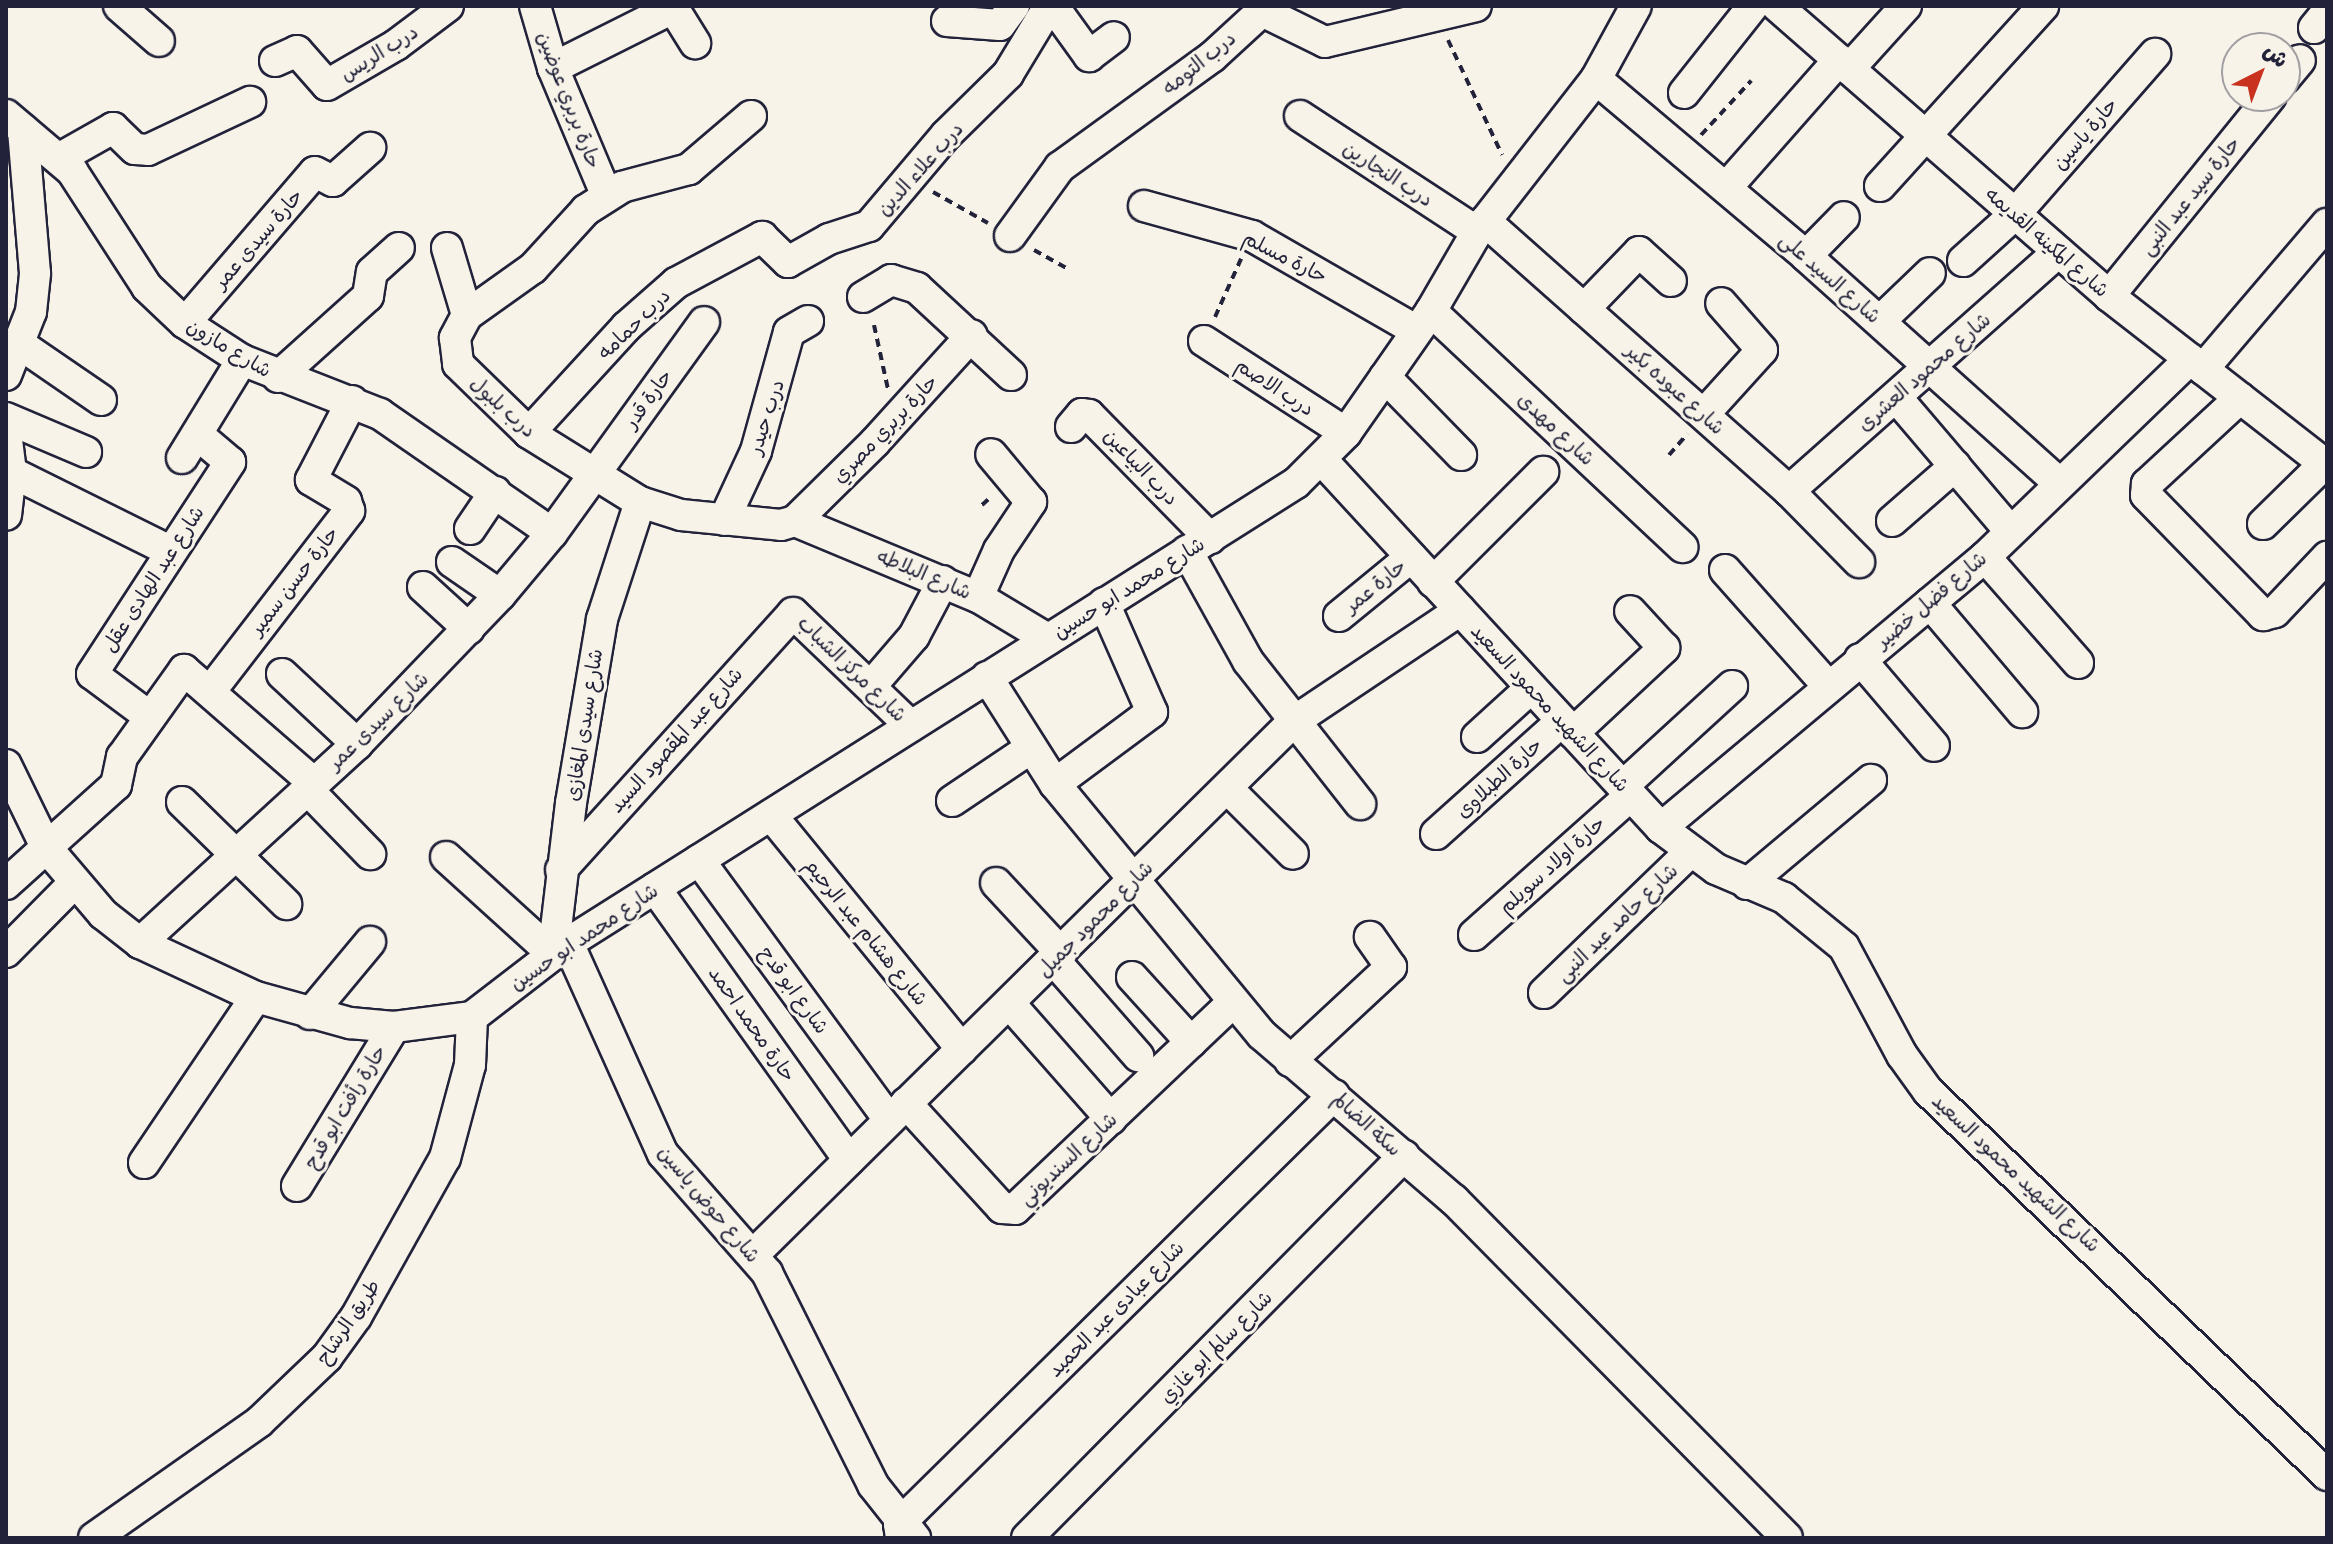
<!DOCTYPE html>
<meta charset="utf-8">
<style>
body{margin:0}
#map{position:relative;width:2333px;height:1544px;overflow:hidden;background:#f7f3e8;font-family:Pangolin,"Playpen Sans Arabic",sans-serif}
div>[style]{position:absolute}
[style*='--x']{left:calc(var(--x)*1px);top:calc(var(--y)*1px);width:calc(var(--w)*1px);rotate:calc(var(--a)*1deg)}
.path>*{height:4px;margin-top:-2px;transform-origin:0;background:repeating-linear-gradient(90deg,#22223b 0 8px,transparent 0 14px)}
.roads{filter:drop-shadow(2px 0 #22223b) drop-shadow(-2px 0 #22223b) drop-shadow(0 2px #22223b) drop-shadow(0 -2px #22223b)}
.minor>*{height:30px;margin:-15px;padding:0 15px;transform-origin:15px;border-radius:15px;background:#f7f3e8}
span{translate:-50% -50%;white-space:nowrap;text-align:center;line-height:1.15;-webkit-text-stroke:6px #f7f3e8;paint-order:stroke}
.street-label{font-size:20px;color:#22223b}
.frame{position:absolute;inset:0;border:8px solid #22223b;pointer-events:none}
.north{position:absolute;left:2221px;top:32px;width:80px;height:80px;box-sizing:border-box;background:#f7f3e8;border:2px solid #a29fa3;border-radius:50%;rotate:42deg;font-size:22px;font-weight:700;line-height:32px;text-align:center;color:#22223b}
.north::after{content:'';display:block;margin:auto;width:28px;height:36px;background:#c8321e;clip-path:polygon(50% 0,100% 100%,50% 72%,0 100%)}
</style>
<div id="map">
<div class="path">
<div style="--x:1448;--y:40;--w:127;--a:64.8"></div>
<div style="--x:1701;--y:135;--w:74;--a:-47.2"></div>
<div style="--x:933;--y:192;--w:63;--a:29.4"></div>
<div style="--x:1034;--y:250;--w:38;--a:29"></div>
<div style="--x:1215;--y:317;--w:64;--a:-65.9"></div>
<div style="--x:874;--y:325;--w:66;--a:77.7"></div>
<div style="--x:1669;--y:455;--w:28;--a:-49"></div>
<div style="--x:982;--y:505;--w:13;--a:-42"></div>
</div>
<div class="roads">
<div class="minor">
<div style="--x:119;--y:6;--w:53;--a:41.2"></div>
<div style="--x:535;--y:6;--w:65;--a:73.8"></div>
<div style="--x:553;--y:68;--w:137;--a:67.2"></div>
<div style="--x:672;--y:6;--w:44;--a:58.1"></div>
<div style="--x:1053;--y:6;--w:62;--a:54.2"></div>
<div style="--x:1089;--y:56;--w:31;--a:-37"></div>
<div style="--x:1777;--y:6;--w:441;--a:41.1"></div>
<div style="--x:2109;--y:296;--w:276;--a:37.9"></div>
<div style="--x:947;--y:21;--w:53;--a:4.3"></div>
<div style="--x:1000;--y:25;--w:24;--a:-54"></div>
<div style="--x:2314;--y:28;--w:21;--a:-51"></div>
<div style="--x:275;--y:61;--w:24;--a:-24"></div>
<div style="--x:297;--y:51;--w:45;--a:48.6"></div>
<div style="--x:327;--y:85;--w:80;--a:-30.1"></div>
<div style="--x:396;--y:45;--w:65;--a:-36.9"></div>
<div style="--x:553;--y:68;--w:134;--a:-26.6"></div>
<div style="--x:1849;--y:69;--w:85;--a:-47.9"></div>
<div style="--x:2285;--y:78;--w:23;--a:-50"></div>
<div style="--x:1596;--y:79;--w:275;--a:40.1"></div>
<div style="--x:1806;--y:256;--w:338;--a:41.9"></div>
<div style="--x:1684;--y:93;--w:111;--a:-51.6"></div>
<div style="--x:6;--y:115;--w:87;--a:40.3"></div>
<div style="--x:72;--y:171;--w:138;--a:57.1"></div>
<div style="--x:147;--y:287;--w:52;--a:43.5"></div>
<div style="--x:185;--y:323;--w:68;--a:33"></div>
<div style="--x:242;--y:360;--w:148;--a:21.4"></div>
<div style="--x:380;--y:414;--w:209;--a:34.7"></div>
<div style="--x:751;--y:116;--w:82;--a:139.5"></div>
<div style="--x:689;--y:169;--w:69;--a:165"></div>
<div style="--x:622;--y:187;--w:43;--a:147.4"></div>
<div style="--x:586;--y:210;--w:79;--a:132.4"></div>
<div style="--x:533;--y:268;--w:81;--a:144.5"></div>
<div style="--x:467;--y:315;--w:26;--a:118"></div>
<div style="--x:455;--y:338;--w:26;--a:83"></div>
<div style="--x:458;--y:364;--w:99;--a:44.2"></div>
<div style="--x:529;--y:433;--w:131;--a:31.9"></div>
<div style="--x:640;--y:502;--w:43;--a:17.6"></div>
<div style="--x:681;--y:515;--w:100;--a:5.7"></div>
<div style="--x:781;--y:525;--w:15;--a:-16"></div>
<div style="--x:795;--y:521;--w:112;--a:-44.6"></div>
<div style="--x:875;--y:442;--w:144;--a:-47.8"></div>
<div style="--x:1300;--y:116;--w:212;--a:33.2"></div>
<div style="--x:60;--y:158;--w:61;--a:-29.5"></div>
<div style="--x:113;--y:128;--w:30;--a:44"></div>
<div style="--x:135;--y:149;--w:13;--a:4"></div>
<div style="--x:148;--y:150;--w:113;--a:-25.2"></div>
<div style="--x:1880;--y:186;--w:243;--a:-47.8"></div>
<div style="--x:1726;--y:188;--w:171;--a:-48.6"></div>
<div style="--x:1144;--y:206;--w:112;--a:15.5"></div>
<div style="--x:1252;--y:236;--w:190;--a:29.9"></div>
<div style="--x:1485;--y:221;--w:407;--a:41.6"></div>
<div style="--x:1789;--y:491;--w:100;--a:45.4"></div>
<div style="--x:1010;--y:236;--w:85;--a:-54.1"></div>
<div style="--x:1060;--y:167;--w:188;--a:-35.9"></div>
<div style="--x:1212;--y:57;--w:68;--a:-42.6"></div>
<div style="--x:1262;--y:11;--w:70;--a:26.2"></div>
<div style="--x:1325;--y:42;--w:155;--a:-13.4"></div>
<div style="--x:447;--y:248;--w:70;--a:73.4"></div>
<div style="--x:1806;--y:256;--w:54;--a:-45.7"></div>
<div style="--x:1963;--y:261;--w:70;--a:-42.1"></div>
<div style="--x:2015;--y:214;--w:213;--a:-48.8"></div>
<div style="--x:2109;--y:296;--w:257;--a:-51"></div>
<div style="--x:863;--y:297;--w:33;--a:-31"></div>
<div style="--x:891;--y:280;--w:27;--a:17"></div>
<div style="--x:917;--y:288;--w:128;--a:42.8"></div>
<div style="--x:1584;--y:309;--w:79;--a:-46"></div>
<div style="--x:1639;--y:252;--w:43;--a:42.2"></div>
<div style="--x:1431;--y:311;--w:345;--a:43.2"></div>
<div style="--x:1880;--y:321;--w:69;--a:-43.8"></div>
<div style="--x:185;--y:323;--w:199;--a:-49.3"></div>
<div style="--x:315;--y:172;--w:20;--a:27"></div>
<div style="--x:333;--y:181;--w:50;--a:-41.7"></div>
<div style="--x:1204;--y:341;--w:169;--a:32.9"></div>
<div style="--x:21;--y:345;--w:97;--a:34.5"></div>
<div style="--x:2203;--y:369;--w:191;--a:-49.5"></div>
<div style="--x:6;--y:375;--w:68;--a:-68.4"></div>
<div style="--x:31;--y:312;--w:39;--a:-84"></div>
<div style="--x:35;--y:273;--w:144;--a:-94.8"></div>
<div style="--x:278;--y:377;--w:121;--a:-42"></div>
<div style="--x:368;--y:296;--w:24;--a:-81"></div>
<div style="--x:372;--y:272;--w:36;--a:-42"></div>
<div style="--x:1385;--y:377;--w:109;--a:45.7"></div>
<div style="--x:1896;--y:397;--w:175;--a:49.6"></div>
<div style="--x:2240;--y:398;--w:127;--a:137.2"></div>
<div style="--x:2147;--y:484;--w:11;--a:95"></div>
<div style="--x:2146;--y:495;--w:168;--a:45.7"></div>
<div style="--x:2263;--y:615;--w:12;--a:-14"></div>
<div style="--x:2275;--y:612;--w:76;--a:-46.6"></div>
<div style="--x:1704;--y:414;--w:86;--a:-47.8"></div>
<div style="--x:1762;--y:350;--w:62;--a:-131.1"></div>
<div style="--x:6;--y:418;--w:87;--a:23"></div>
<div style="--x:1071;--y:427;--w:17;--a:-50"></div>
<div style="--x:1082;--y:414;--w:7;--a:8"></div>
<div style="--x:1089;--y:415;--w:173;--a:45.5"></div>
<div style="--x:6;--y:432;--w:40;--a:82.9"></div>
<div style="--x:11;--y:472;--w:43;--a:96.6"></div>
<div style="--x:529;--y:433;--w:144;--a:-47.5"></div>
<div style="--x:626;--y:327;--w:67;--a:-41.3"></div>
<div style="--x:676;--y:283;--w:98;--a:-28.1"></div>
<div style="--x:762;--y:237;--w:36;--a:44"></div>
<div style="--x:788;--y:262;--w:47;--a:-29.3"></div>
<div style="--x:829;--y:239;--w:42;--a:-18"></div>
<div style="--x:869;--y:226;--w:119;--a:-49.8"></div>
<div style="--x:946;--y:135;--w:87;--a:-44.5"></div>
<div style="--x:1008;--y:74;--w:79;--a:-58.9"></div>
<div style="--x:182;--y:458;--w:115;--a:-58.5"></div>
<div style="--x:1322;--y:460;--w:500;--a:47.35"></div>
<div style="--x:1661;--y:828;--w:69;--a:36.7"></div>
<div style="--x:1716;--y:869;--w:74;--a:23.1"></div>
<div style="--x:1784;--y:898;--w:77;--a:39.2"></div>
<div style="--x:1844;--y:947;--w:123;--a:61.8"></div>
<div style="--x:1902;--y:1055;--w:44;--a:54.2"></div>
<div style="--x:1928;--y:1091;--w:554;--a:43.9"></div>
<div style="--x:11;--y:472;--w:178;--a:26.4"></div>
<div style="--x:1789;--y:491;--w:360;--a:-41.6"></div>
<div style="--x:724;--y:520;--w:76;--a:-65.1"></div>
<div style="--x:756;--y:451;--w:123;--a:-74.5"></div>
<div style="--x:789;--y:332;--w:22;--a:-30"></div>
<div style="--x:795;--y:521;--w:198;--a:22.6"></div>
<div style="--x:978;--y:597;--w:82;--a:31"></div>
<div style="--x:1892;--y:521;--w:84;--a:-41.1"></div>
<div style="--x:2263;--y:524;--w:86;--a:-44.5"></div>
<div style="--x:470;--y:529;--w:45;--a:-56"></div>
<div style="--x:1187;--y:551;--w:126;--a:61"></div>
<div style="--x:1248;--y:661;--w:182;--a:51.9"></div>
<div style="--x:1985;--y:557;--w:141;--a:48.7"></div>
<div style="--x:452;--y:562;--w:58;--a:34.5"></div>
<div style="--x:1725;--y:570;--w:154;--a:48.4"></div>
<div style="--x:1433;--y:582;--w:156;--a:-45"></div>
<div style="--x:423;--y:587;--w:62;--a:42.4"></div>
<div style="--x:978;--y:597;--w:51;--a:-65.9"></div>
<div style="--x:999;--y:550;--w:58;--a:-56.3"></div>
<div style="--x:1031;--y:502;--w:62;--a:-129.8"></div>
<div style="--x:1930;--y:603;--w:143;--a:49.8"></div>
<div style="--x:1339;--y:616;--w:93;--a:-39.3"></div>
<div style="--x:1860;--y:659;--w:114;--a:49.6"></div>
<div style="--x:282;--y:674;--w:103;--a:43"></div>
<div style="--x:987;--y:677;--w:127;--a:57.6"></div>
<div style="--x:1055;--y:784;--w:325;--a:50.5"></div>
<div style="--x:1262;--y:1035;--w:253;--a:40.7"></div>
<div style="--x:1454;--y:1200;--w:474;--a:45.4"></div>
<div style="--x:871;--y:686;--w:66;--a:-49.3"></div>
<div style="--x:914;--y:636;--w:62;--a:-62.2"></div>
<div style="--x:212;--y:689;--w:225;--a:-52.4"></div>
<div style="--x:349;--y:511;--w:10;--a:-107"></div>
<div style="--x:346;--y:501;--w:41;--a:-149"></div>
<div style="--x:311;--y:480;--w:89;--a:-62.6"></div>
<div style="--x:150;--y:717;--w:72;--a:-143.4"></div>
<div style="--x:92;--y:674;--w:253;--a:-56.9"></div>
<div style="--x:230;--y:462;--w:43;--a:-139.7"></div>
<div style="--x:1573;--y:733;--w:125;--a:-43"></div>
<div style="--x:1664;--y:648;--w:50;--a:-132.6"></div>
<div style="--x:1477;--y:737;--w:73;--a:-42.2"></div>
<div style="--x:6;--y:765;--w:91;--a:64"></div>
<div style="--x:46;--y:847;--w:88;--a:49.6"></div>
<div style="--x:103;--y:914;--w:47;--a:38.1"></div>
<div style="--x:140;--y:943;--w:128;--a:25"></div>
<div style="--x:256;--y:997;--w:98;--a:15.5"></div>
<div style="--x:350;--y:1023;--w:44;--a:5.2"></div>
<div style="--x:394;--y:1027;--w:79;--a:-7.3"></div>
<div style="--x:472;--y:1017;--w:121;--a:-37.6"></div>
<div style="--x:568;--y:943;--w:861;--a:-32.29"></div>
<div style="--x:1296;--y:483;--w:71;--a:-45"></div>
<div style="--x:1346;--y:433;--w:149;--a:-55.1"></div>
<div style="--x:1431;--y:311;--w:91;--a:-59.8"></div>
<div style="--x:1477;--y:232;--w:194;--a:-52.1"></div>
<div style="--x:1596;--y:79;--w:83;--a:-61.3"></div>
<div style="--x:1055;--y:784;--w:121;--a:-36.6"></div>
<div style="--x:1152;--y:712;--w:119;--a:-113.8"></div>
<div style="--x:1623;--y:786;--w:148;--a:-42.5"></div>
<div style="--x:1227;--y:788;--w:93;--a:45"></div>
<div style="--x:307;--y:789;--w:91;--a:45.9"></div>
<div style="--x:952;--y:801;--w:95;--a:-33.9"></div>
<div style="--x:182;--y:802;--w:146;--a:44.4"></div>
<div style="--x:771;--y:815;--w:302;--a:50.8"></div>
<div style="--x:1661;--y:828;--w:422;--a:-39.9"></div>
<div style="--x:1985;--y:557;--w:285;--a:-44"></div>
<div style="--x:1436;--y:834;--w:169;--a:-41.9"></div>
<div style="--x:446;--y:857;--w:144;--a:42.2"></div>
<div style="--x:699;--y:860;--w:322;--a:53.8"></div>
<div style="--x:561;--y:870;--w:346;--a:-47.9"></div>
<div style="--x:793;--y:613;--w:163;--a:43.8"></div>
<div style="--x:996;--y:883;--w:96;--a:47.1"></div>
<div style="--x:6;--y:884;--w:148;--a:-42"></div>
<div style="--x:116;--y:785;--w:29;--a:-78"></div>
<div style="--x:122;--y:757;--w:107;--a:-54.5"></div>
<div style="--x:184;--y:670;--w:172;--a:41"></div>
<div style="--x:1747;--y:884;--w:162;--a:-40"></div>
<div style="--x:655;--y:888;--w:334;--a:54.5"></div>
<div style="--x:1474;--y:935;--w:210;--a:-41.7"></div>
<div style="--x:140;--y:943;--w:294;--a:-42.5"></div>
<div style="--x:357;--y:744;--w:207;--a:-46.2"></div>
<div style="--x:500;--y:595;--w:81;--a:-50"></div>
<div style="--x:552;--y:533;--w:260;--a:-54.2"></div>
<div style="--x:568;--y:943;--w:231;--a:65.8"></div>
<div style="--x:663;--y:1154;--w:158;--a:48.8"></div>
<div style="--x:767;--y:1273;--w:237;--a:63.4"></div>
<div style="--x:873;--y:1485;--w:68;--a:51.6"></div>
<div style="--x:6;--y:952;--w:97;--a:-45.4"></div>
<div style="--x:553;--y:954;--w:152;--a:-83.2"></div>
<div style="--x:571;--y:803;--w:187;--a:-80.4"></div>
<div style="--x:602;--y:619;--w:123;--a:-72"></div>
<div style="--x:1054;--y:960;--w:128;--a:48.8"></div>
<div style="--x:1132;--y:977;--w:88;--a:47.8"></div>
<div style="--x:1544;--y:993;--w:202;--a:-44"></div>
<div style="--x:1010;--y:1004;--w:153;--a:48.7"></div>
<div style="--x:310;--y:1014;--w:94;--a:-50.2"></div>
<div style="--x:1290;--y:1061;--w:138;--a:-42.9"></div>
<div style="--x:1391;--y:967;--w:37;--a:-125"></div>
<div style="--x:906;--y:1103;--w:142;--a:47.6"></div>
<div style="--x:1002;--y:1208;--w:13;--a:4"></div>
<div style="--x:1015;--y:1209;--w:301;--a:-43.5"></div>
<div style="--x:144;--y:1163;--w:200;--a:-56"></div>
<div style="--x:297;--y:1186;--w:186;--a:-58.6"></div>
<div style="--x:753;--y:1255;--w:759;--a:-44.63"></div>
<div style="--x:1293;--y:722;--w:201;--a:-33.8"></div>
<div style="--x:94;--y:1538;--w:202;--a:-35.1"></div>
<div style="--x:259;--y:1422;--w:94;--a:-43.7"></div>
<div style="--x:327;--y:1357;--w:49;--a:-54.1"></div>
<div style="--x:356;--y:1317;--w:182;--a:-60.8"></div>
<div style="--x:445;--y:1158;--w:96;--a:-75"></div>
<div style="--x:470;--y:1065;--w:48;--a:-87.6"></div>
<div style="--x:901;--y:1538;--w:14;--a:-98"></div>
<div style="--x:899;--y:1524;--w:611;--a:-44.6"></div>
<div style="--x:1027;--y:1538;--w:537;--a:-45.38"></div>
</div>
</div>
<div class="street-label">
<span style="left:379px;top:53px;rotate:-32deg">درب الريس</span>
<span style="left:1199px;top:63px;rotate:-39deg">درب التومه</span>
<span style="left:569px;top:100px;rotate:69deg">حارة بربري عوضين</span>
<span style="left:2085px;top:134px;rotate:-49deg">حارة ياسين</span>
<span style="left:920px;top:169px;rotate:-48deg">درب علاء الدين</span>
<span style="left:1388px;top:174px;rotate:33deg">درب النجارين</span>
<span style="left:2190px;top:196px;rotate:-51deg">حارة سيد عبد النبى</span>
<span style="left:258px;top:239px;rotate:-49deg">حارة سيدى عمر</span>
<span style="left:2047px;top:242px;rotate:41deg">شارع المكينه القديمه</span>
<span style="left:1285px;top:257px;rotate:27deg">حارة مسلم</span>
<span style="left:1830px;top:278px;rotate:41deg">شارع السيد على</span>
<span style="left:634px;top:324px;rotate:-44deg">درب حمامه</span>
<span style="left:229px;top:348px;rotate:31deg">شارع مازون</span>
<span style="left:1924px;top:372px;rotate:-41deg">شارع محمود العشرى</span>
<span style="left:1275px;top:387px;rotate:33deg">درب الاصم</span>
<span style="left:1675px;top:389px;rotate:42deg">شارع عبوده بكير</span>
<span style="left:648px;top:399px;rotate:-54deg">حارة قدر</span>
<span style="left:503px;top:407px;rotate:42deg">درب بلبول</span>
<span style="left:766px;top:417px;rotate:-72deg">درب حيدر</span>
<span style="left:885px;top:429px;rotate:-46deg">حارة بربري مصري</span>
<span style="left:1556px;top:429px;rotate:43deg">شارع مهدى</span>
<span style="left:1141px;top:467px;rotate:46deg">درب البياعين</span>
<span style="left:924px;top:574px;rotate:23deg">شارع البلاطه</span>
<span style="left:153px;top:579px;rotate:-57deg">شارع عبد الهادى عقل</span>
<span style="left:294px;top:581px;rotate:-52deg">حارة حسن سمير</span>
<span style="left:1375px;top:586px;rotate:-39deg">حارة عمر</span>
<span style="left:1129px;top:588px;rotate:-32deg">شارع محمد ابو حسين</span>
<span style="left:1931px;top:600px;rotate:-40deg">شارع فضل خضير</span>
<span style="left:852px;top:669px;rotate:44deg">شارع مركز الشباب</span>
<span style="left:1550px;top:708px;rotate:47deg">شارع الشهيد محمود السعيد</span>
<span style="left:378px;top:721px;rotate:-44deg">شارع سيدى عمر</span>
<span style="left:584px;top:725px;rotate:-81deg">شارع سيدى المغازى</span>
<span style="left:676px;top:740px;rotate:-48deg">شارع عبد المقصود السيد</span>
<span style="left:1499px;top:778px;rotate:-42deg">حارة الطبلاوى</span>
<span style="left:1552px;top:865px;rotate:-42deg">حارة اولاد سويلم</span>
<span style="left:1095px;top:919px;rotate:-45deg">شارع محمود جميل</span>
<span style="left:1617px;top:923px;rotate:-44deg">شارع حامد عبد النبى</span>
<span style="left:866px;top:932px;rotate:51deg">شارع هشام عبد الرحيم</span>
<span style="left:584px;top:937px;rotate:-34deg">شارع محمد ابو حسين</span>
<span style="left:794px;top:990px;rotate:54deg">شارع ابو قدح</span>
<span style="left:752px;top:1024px;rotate:55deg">حارة محمد احمد</span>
<span style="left:345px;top:1107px;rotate:-59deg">حارة رأفت ابو قدح</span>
<span style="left:1367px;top:1124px;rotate:42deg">سكة الضالم</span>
<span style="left:1068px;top:1159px;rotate:-43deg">شارع السنديوني</span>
<span style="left:2016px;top:1173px;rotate:43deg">شارع الشهيد محمود السعيد</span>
<span style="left:709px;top:1204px;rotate:50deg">شارع حوض ياسين</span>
<span style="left:1116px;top:1309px;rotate:-45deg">شارع عبادى عبد الحميد</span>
<span style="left:348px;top:1322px;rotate:-56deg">طريق الرشاح</span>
<span style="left:1216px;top:1347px;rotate:-45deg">شارع سالم ابو غازي</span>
</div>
<div class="frame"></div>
<div class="north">ش</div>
</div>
